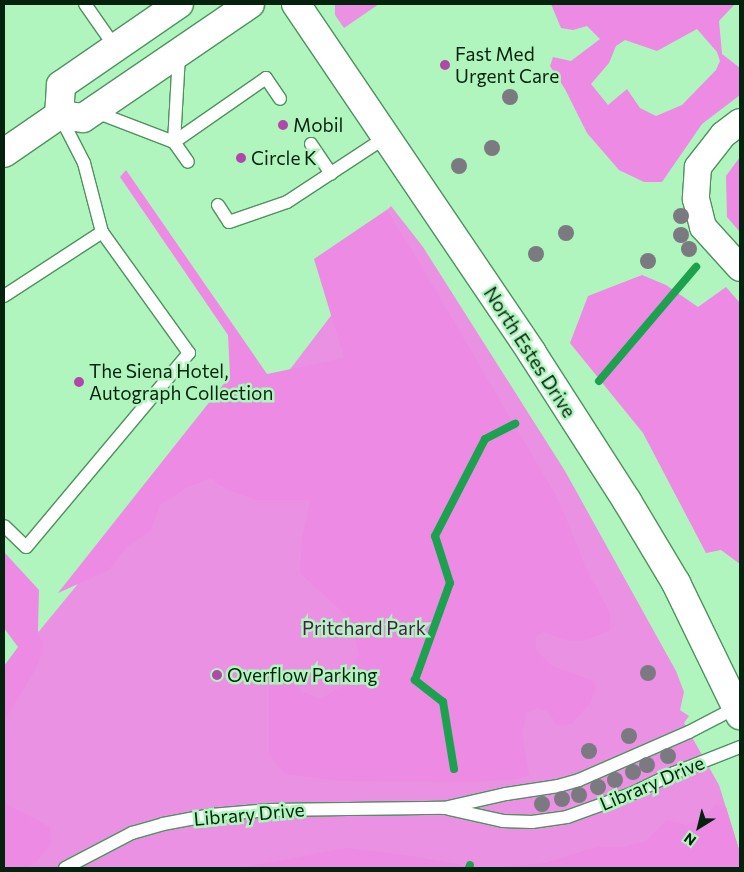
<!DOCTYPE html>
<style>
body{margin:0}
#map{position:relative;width:744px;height:872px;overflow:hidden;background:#aff5bd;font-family:Commissioner,sans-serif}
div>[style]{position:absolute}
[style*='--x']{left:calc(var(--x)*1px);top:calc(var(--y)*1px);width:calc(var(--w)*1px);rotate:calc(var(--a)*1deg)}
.green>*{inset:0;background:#eb91e3}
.forest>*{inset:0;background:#ed8ae4}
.stream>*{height:8px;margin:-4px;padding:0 4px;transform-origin:4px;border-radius:4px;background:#1ca24f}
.roads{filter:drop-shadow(1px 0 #4e925e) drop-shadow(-1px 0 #4e925e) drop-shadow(0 1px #4e925e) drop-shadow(0 -1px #4e925e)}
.lane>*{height:12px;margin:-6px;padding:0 6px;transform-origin:6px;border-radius:6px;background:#fff}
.street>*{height:26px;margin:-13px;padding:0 13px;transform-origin:13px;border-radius:13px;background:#fff}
.secondary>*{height:28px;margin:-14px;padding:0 14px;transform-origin:14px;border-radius:14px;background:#fff}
.trees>*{width:16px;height:16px;margin:-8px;border-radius:50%;background:#7b7a80}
.dots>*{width:14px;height:14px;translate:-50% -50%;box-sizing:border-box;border:2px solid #aff5bd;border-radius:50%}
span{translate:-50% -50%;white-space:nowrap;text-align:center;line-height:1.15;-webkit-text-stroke:5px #aff5bd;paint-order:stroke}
.poi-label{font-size:19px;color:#05220e}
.left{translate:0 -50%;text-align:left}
.street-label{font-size:19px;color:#05220e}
.park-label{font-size:19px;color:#51154e}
.frame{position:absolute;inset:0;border:5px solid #05220e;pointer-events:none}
.north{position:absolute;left:674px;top:802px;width:50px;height:50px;-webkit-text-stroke:4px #aff5bd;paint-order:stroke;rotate:216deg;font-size:14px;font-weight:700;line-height:20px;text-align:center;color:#05220e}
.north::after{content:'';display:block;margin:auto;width:18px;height:22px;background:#05220e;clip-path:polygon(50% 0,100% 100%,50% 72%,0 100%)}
</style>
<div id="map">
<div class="green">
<div style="clip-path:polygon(335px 4px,379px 4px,344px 28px,335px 15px)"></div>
<div style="clip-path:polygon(391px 206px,423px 247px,565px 471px,676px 671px,684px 692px,680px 710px,689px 716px,684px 723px,719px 785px,740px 853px,740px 868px,4px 868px,4px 674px,150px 496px,278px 385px,343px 300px,415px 256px,388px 209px)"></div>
</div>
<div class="forest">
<div style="clip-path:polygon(evenodd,551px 4px,735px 4px,719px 21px,722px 54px,740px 68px,740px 95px,702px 124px,662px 182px,644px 182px,619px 170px,587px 133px,565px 89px,550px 66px,553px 57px,571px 61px,600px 39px,587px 26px,573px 30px,561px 28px,551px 4px,697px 29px,717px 52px,720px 61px,716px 70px,682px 105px,656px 116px,640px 108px,627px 89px,608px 105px,591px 84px,609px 63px,616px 46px,625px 40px,657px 51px,697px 29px)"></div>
<div style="clip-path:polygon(740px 157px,740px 232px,727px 217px,726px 176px)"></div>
<div style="clip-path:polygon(126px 170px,267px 374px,344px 358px,314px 259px,388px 209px,558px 499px,587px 570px,610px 613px,610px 630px,584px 641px,569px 641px,543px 632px,536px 637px,536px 650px,552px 666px,594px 681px,595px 689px,590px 703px,572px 724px,557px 725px,547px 711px,538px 708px,527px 713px,522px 733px,529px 775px,518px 779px,476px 782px,341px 781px,285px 774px,269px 755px,269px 679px,277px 671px,295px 676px,301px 691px,320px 699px,341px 687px,359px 654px,350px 619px,300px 573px,302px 539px,310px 500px,257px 500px,226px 489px,210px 478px,186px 488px,160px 505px,151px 530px,126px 548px,109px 570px,58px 593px,230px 376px,228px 335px,120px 177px)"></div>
<div style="clip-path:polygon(642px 275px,666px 285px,698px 307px,726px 287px,740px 303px,740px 564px,721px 550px,706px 553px,643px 433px,570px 343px,588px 296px)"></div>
<div style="clip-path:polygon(4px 552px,39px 590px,38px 630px,43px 648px,36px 669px,4px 721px,4px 666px,18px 647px,4px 628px)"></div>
<div style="clip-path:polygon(4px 803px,50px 827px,51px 845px,34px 864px,27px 868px,4px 868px)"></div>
<div style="clip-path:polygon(715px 804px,726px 807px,740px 853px,740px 868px,494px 868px,545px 863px,597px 847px,622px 847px,646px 841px,666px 820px,686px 825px,698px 820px,710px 812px)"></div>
<div style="clip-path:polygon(347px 848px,412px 856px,479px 868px,241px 868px)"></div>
</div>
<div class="stream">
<div style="--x:599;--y:381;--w:150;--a:-49.6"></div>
<div style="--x:454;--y:769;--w:68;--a:-99.3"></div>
<div style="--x:443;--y:702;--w:36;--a:-142"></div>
<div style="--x:415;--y:680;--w:103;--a:-70.2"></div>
<div style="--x:450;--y:583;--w:49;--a:-107.7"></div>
<div style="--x:435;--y:536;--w:109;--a:-62.7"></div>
<div style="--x:485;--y:439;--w:34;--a:-27"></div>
<div style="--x:469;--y:868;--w:3;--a:-72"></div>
</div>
<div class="roads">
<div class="lane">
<div style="--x:85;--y:4;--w:52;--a:55.1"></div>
<div style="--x:93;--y:111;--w:87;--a:20.9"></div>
<div style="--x:174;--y:142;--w:24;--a:55"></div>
<div style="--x:60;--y:116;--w:53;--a:62.9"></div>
<div style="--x:84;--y:163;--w:71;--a:75.4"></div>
<div style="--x:174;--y:142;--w:112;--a:-34.8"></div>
<div style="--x:266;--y:78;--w:25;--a:56"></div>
<div style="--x:174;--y:142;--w:87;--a:-86.7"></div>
<div style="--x:311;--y:144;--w:36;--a:56"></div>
<div style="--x:218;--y:205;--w:20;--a:57"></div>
<div style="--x:229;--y:222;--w:61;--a:-19"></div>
<div style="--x:287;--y:202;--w:118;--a:-33.3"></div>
<div style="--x:4;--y:296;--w:117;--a:-33.1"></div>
<div style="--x:102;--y:232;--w:149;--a:54.3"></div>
<div style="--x:189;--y:353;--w:253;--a:130"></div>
<div style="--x:26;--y:547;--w:30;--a:-136"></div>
<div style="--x:449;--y:809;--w:55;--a:12.5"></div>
<div style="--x:503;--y:821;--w:29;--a:2"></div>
<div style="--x:532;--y:822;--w:35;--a:-8"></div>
<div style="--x:567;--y:817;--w:68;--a:-19.8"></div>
<div style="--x:631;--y:794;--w:48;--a:-26"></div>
<div style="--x:674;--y:773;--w:71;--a:-21.5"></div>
<div style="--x:65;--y:868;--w:76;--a:-27.6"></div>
<div style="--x:132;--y:833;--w:32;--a:-16"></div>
<div style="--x:163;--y:824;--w:49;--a:-10.6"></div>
<div style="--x:211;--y:815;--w:59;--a:-4.8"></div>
<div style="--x:270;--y:810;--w:174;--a:-0.7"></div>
<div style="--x:444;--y:808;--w:64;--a:-12.7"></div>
<div style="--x:506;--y:794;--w:53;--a:-8.7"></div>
<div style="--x:558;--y:786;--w:22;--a:-16"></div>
<div style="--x:579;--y:780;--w:120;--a:-23.6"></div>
<div style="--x:689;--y:732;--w:54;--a:-27.5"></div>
</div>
<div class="street">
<div style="--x:740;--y:122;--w:21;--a:143"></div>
<div style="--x:723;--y:135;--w:41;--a:128"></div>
<div style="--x:698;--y:167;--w:32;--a:94"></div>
<div style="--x:696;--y:199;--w:29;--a:76"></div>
<div style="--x:703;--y:227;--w:55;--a:47.9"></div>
</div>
<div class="secondary">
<div style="--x:296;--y:4;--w:421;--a:55.9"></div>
<div style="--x:532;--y:353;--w:176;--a:57.3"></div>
<div style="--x:627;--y:501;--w:96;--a:59.1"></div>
<div style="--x:676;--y:583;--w:147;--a:64.1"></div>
<div style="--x:59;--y:115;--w:30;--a:-86"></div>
<div style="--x:61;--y:85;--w:143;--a:-34.5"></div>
<div style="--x:4;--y:153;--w:67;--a:-34.6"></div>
<div style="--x:59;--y:115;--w:24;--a:7"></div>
<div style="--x:83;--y:118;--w:202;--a:-34.3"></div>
</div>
</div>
<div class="trees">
<div style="left:510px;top:97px"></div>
<div style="left:492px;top:148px"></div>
<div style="left:459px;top:166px"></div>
<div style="left:681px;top:216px"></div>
<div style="left:566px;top:233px"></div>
<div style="left:681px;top:235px"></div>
<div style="left:689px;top:249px"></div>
<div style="left:536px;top:254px"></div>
<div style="left:648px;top:261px"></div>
<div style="left:648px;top:673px"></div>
<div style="left:629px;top:736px"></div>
<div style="left:589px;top:751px"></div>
<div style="left:668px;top:756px"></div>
<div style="left:647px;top:765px"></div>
<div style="left:633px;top:772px"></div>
<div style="left:615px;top:780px"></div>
<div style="left:598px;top:787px"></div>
<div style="left:579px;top:795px"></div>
<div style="left:562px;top:799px"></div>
<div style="left:542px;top:804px"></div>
</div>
<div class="dots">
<div style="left:445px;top:65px;background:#b047a9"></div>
<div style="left:283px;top:125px;background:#b047a9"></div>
<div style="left:241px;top:158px;background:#b047a9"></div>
<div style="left:79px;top:382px;background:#b047a9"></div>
<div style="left:217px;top:675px;background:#b047a9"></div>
</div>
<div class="poi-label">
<span class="left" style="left:455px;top:65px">Fast Med<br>Urgent Care</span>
<span class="left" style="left:293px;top:125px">Mobil</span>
<span class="left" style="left:251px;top:158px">Circle K</span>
<span class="left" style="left:89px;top:382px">The Siena Hotel,<br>Autograph Collection</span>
<span class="left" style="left:227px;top:675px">Overflow Parking</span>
</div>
<div class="street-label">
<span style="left:530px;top:352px;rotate:57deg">North Estes Drive</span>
<span style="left:652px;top:783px;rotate:-23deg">Library Drive</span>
<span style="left:249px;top:814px;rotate:-5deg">Library Drive</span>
</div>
<div class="park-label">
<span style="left:364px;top:628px">Pritchard Park</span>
</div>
<div class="frame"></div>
<div class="north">N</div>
</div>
